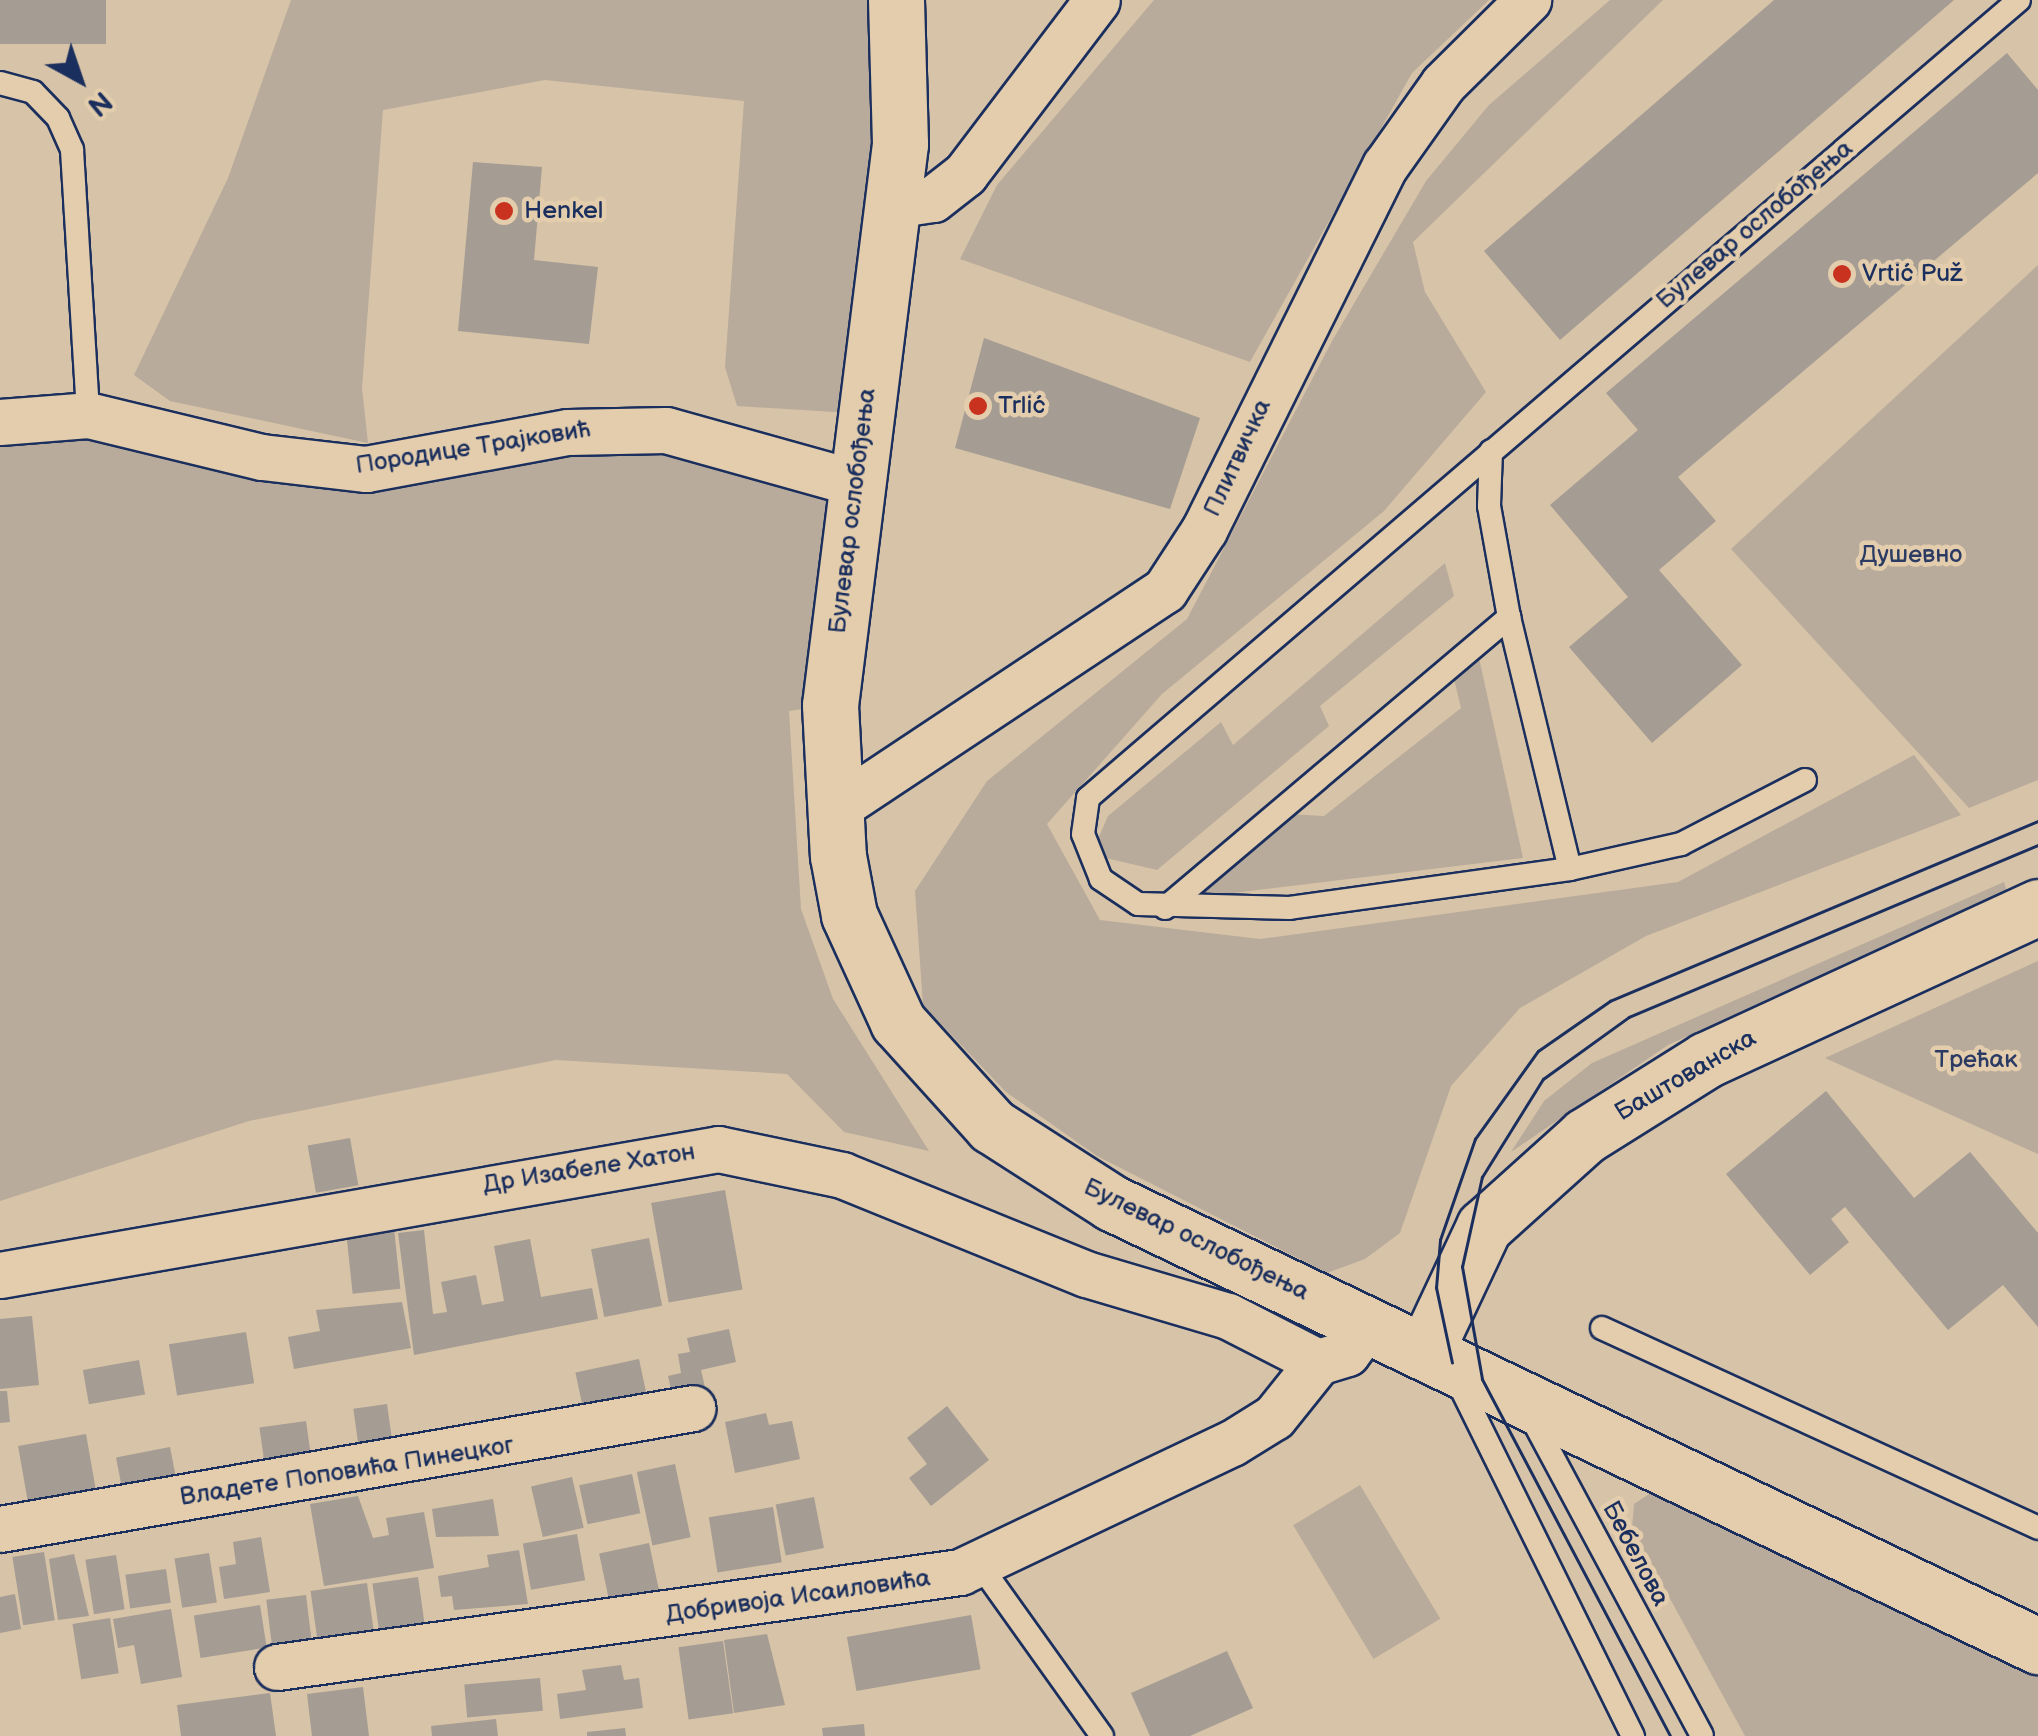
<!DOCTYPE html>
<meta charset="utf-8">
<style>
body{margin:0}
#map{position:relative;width:2038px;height:1736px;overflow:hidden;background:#d7c3a7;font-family:"Balsamiq Sans",sans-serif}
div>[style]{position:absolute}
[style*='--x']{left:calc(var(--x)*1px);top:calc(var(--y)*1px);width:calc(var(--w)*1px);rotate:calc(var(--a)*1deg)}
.green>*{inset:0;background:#b8ab9b;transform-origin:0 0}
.building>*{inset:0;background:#a59c93;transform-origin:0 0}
.roads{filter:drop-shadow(2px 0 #1b2f5e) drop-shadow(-2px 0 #1b2f5e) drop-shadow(0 2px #1b2f5e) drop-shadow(0 -2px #1b2f5e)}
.service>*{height:22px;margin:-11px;padding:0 11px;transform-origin:11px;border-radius:11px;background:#e3cdac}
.minor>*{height:45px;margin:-22.5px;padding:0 22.5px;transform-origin:22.5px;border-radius:22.5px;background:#e3cdac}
.tertiary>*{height:55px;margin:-27.5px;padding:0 27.5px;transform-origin:27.5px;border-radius:27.5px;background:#e3cdac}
.secondary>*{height:55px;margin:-27.5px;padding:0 27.5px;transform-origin:27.5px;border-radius:27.5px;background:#e3cdac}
.tram>*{height:2.5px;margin:-1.25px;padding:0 1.25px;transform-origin:1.25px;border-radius:1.25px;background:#1b2f5e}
.dots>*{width:28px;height:28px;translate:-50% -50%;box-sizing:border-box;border:5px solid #e3cdac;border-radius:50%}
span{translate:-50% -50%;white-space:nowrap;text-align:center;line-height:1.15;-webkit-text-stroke:9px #e3cdac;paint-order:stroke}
.poi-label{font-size:25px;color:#1b2f5e}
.left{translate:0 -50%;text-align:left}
.street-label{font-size:25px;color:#1b2f5e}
.park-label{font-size:25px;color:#2b3b64}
.north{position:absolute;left:30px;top:30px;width:100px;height:100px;-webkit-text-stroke:8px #e3cdac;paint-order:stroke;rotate:140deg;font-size:28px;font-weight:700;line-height:40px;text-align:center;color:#1b2f5e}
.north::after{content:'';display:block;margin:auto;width:35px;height:45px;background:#1b2f5e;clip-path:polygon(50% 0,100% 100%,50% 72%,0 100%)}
</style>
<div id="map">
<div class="green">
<div style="clip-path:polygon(291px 0,871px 0,880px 198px,851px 413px,737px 406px,725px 367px,744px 101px,545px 80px,383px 110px,362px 388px,368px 443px,170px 401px,134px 375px,228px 178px)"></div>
<div style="clip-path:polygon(1154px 0,1489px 0,1412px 73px,1250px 362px,960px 259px,997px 185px)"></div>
<div style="clip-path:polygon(1610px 0,1663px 0,1413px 242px,1425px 292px,1486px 392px,1384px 511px,1162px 694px,1047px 824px,1100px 920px,1260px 939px,1678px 882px,1914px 755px,1961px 815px,1646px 936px,1520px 1008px,1451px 1086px,1400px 1233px,1365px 1259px,1327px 1273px,1097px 1156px,1006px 1092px,923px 1005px,915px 891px,987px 781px,1187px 619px,1332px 341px,1426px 181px,1489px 105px)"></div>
<div style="clip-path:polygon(2038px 265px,2038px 780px,1969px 808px,1731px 549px)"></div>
<div style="clip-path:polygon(129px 422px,262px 457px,568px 432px,856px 483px,830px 705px,789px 711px,801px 909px,833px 999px,929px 1151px,844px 1132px,787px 1074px,556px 1060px,249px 1121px,0 1201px,0 445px)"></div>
<div style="clip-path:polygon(1445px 563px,1454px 596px,1320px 706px,1329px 726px,1157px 870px,1106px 858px,1098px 839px,1108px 816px,1221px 722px,1233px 745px)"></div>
<div style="clip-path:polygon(1479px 658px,1523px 858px,1192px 898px,1287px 814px,1324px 816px,1461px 708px,1454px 679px)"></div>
<div style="clip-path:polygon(2004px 882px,2007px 892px,1668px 1045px,1511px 1152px,1544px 1101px,1592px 1063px)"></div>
<div style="clip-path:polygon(2038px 961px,2038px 1154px,1825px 1058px)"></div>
<div style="left:1360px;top:1485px;width:156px;height:78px;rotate:59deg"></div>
<div style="clip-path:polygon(1649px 1494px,1679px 1495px,2038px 1677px,2038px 1736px,1745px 1736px,1632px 1529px,1634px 1504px)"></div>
</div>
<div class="building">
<div style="left:0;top:0;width:106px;height:44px"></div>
<div style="clip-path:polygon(1774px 0,1954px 0,1560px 340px,1484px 251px)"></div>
<div style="clip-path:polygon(2007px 53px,2038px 90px,2038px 173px,1678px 477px,1716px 521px,1659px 570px,1742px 665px,1652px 743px,1569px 647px,1628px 597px,1550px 505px,1638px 430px,1606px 393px)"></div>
<div style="clip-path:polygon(473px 162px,542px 167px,534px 260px,598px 267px,589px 344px,458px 331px)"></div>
<div style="clip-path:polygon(984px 338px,1200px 418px,1170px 509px,955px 448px)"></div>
<div style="clip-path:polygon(1826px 1091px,1914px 1198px,1970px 1152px,2038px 1233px,2038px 1327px,2003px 1285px,1948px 1330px,1845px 1207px,1831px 1219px,1849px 1242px,1810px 1275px,1726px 1174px)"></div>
<div style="left:350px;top:1138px;width:48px;height:43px;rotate:80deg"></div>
<div style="left:725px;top:1190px;width:101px;height:75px;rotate:80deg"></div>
<div style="left:394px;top:1228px;width:61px;height:48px;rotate:84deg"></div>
<div style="clip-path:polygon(424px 1230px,433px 1314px,447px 1312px,441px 1282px,476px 1275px,482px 1305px,504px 1301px,494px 1246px,530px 1239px,541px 1297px,592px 1288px,598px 1319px,414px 1355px,398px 1233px)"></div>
<div style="left:649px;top:1238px;width:69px;height:59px;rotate:79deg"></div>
<div style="clip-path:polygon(402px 1302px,411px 1348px,294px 1369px,288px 1337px,320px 1331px,316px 1310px)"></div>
<div style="clip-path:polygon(32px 1316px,39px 1385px,0 1389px,0 1319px)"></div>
<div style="clip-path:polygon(729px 1329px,736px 1362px,701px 1370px,707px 1396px,674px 1403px,668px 1376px,681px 1373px,678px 1354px,690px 1352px,687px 1338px)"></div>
<div style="left:246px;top:1332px;width:52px;height:78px;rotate:81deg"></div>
<div style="left:639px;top:1359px;width:56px;height:65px;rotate:78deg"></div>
<div style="left:139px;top:1360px;width:35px;height:57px;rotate:80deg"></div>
<div style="clip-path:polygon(0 1391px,7px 1391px,10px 1422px,0 1423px)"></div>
<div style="left:387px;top:1404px;width:48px;height:34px;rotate:82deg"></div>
<div style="clip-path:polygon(947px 1406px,989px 1460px,931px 1506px,909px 1478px,927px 1464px,907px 1438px)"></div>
<div style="clip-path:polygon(766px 1413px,769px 1425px,792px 1421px,800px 1459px,735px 1473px,725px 1422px)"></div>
<div style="left:306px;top:1421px;width:49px;height:47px;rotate:82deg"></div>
<div style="left:86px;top:1434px;width:72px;height:69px;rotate:80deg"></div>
<div style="left:170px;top:1447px;width:49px;height:55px;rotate:79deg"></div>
<div style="left:675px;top:1464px;width:75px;height:39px;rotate:78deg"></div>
<div style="left:632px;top:1474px;width:40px;height:54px;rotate:78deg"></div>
<div style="left:572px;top:1477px;width:52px;height:42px;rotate:77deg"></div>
<div style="clip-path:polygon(358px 1496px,373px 1538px,389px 1535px,386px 1518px,424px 1512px,434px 1568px,324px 1586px,310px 1504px)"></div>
<div style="left:814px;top:1497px;width:52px;height:39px;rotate:79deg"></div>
<div style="clip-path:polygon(493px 1499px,499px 1536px,436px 1537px,432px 1509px)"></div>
<div style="left:773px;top:1507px;width:56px;height:65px;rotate:81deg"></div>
<div style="left:577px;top:1534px;width:47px;height:55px;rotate:80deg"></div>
<div style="clip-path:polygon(261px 1537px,270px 1592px,224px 1599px,219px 1567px,236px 1564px,233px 1542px)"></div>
<div style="left:649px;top:1543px;width:49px;height:51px;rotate:78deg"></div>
<div style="clip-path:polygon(519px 1550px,528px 1604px,454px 1610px,452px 1596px,441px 1597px,438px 1576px,489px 1567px,487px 1555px)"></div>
<div style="left:44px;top:1552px;width:69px;height:32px;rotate:81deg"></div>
<div style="left:209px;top:1553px;width:50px;height:35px;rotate:81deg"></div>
<div style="clip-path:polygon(74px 1554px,89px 1616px,58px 1620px,49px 1559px)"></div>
<div style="left:116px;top:1555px;width:55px;height:31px;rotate:81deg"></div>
<div style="left:166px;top:1569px;width:34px;height:41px;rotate:82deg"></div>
<div style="left:418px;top:1577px;width:69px;height:46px;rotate:82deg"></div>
<div style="left:367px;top:1583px;width:49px;height:57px;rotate:82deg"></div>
<div style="clip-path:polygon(15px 1594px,21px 1629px,0 1633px,0 1597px)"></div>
<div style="left:306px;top:1595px;width:55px;height:40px;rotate:83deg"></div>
<div style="left:260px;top:1605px;width:43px;height:67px;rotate:81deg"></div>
<div style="clip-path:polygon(171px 1609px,182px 1677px,141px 1684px,134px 1645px,118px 1648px,113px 1619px)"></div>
<div style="left:971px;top:1615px;width:55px;height:126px;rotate:80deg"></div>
<div style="left:110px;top:1618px;width:56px;height:38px;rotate:81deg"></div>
<div style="clip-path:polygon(767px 1634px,785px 1705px,734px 1713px,724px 1640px)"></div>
<div style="left:723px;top:1641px;width:73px;height:45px;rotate:82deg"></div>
<div style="clip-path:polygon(1227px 1651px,1253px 1708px,1190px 1736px,1150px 1736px,1131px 1693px)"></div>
<div style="clip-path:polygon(621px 1665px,624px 1680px,639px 1678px,643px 1708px,560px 1719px,557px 1694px,586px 1690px,582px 1670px)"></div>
<div style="left:540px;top:1678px;width:33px;height:76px;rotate:85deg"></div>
<div style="clip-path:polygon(363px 1687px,369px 1736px,312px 1736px,307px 1694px)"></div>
<div style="clip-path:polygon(270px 1693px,276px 1736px,181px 1736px,177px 1705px)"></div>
<div style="clip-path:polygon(496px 1719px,498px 1736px,432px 1736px,431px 1726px)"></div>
<div style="clip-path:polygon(864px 1724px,865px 1736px,823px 1736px,822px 1728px)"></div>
<div style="clip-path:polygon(625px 1728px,626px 1736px,587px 1736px,587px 1732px)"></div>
</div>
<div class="roads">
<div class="service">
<div style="--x:0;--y:83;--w:34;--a:15"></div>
<div style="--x:33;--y:92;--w:36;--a:46"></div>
<div style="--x:58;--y:118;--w:35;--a:66"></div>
<div style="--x:72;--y:150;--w:265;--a:86.5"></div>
<div style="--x:1491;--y:451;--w:55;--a:92.1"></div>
<div style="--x:1489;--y:506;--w:113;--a:79.8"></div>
<div style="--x:1509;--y:617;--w:259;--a:76.4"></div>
<div style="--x:1805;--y:780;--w:140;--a:152.7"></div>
<div style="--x:1681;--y:844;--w:114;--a:167.3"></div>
<div style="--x:1570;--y:869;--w:283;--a:172.1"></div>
<div style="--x:1290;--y:908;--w:152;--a:-178.5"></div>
<div style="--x:1138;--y:904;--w:45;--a:-146"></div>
<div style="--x:1101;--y:879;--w:48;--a:-111.8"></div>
<div style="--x:1083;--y:834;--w:36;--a:-82"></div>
<div style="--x:1088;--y:798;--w:1226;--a:-40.6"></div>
<div style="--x:1165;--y:908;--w:451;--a:-40.2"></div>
<div style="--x:1602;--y:1328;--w:480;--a:24.6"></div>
<div style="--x:1455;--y:1376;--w:402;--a:63.7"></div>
<div style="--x:1529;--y:1413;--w:366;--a:61.8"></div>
<div style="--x:980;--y:1565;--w:210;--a:54.5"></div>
</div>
<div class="minor">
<div style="--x:892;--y:205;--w:41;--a:-8.3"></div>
<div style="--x:933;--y:199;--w:41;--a:-38"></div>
<div style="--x:965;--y:174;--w:218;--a:-52.8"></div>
<div style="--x:0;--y:422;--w:88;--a:-4.5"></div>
<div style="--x:88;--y:415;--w:179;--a:13.6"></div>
<div style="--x:262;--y:457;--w:105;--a:6.6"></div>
<div style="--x:366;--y:469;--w:205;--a:-10.4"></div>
<div style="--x:568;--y:432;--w:98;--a:-1.2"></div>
<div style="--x:666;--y:430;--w:197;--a:15.6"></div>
<div style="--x:835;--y:809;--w:396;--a:-33.6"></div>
<div style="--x:1165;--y:590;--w:72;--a:-57"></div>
<div style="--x:1204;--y:530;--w:407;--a:-63.6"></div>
<div style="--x:1385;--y:166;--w:100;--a:-54.7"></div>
<div style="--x:1443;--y:84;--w:120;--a:-44.7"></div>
<div style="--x:0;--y:1275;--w:729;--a:-9.95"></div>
<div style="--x:718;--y:1149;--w:127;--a:11.8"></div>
<div style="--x:842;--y:1175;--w:263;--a:22.1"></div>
<div style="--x:1086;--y:1274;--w:148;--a:16.5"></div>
<div style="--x:1228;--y:1316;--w:101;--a:27.1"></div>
<div style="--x:1318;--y:1362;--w:30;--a:-17"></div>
<div style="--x:1347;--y:1353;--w:36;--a:-54"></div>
<div style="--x:0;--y:1529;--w:703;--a:-9.9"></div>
<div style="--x:277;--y:1667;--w:690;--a:-7.92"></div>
<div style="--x:960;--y:1572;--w:301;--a:-25.4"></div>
<div style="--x:1232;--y:1443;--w:49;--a:-31.8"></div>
<div style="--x:1274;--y:1417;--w:70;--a:-51.3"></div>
</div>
<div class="tertiary">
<div style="--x:1426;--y:1350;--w:136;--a:-64.8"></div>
<div style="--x:1484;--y:1227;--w:136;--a:-42"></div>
<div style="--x:1585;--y:1136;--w:143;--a:-32.1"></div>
<div style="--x:1706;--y:1060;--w:366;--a:-24.7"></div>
</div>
<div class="secondary">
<div style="--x:896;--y:0;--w:144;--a:88.4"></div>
<div style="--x:900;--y:144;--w:565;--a:97.11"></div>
<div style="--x:830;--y:705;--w:151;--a:87"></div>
<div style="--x:838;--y:856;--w:60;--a:79.4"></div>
<div style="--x:849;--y:915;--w:118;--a:65.4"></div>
<div style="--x:898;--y:1022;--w:140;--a:47.9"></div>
<div style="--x:992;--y:1126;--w:143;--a:32.7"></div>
<div style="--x:1112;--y:1203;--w:1027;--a:25.57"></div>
</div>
</div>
<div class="tram">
<div style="--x:1452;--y:1363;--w:77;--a:-102"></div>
<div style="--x:1436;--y:1288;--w:48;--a:-85.2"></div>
<div style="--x:1440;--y:1240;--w:107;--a:-70.9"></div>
<div style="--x:1475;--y:1139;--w:108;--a:-54.4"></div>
<div style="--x:1538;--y:1051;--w:88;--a:-34.8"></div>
<div style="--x:1610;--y:1001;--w:464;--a:-22.8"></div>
<div style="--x:1670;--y:1736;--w:403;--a:-117.8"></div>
<div style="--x:1482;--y:1379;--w:114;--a:-100.1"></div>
<div style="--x:1462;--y:1267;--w:92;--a:-77.5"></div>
<div style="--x:1482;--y:1177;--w:115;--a:-58.1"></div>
<div style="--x:1543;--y:1079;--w:106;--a:-35.8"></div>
<div style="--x:1629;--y:1017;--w:444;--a:-22.8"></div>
</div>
<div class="dots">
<div style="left:504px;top:211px;background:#c8321e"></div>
<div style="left:1842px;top:274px;background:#c8321e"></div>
<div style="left:978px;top:406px;background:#c8321e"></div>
</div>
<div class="poi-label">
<span class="left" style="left:524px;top:211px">Henkel</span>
<span class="left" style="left:1862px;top:274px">Vrtić Puž</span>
<span class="left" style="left:998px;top:406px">Trlić</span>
</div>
<div class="street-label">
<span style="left:1755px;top:225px;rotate:-40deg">Булевар ослобођења</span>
<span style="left:473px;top:448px;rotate:-9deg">Породице Трајковић</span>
<span style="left:1238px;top:458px;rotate:-65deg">Плитвичка</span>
<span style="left:853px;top:511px;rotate:-83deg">Булевар ослобођења</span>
<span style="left:1686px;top:1076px;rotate:-30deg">Баштованска</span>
<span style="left:589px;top:1169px;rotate:-9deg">Др Изабеле Хатон</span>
<span style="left:1196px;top:1240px;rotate:26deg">Булевар ослобођења</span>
<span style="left:347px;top:1472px;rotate:-9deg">Владете Поповића Пинецког</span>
<span style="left:1635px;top:1554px;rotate:62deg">Бебелова</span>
<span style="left:798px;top:1597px;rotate:-8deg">Добривоја Исаиловића</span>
</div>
<div class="park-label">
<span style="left:1911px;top:555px">Душевно</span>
<span style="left:1976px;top:1060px">Трећак</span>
</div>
<div class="north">N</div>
</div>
